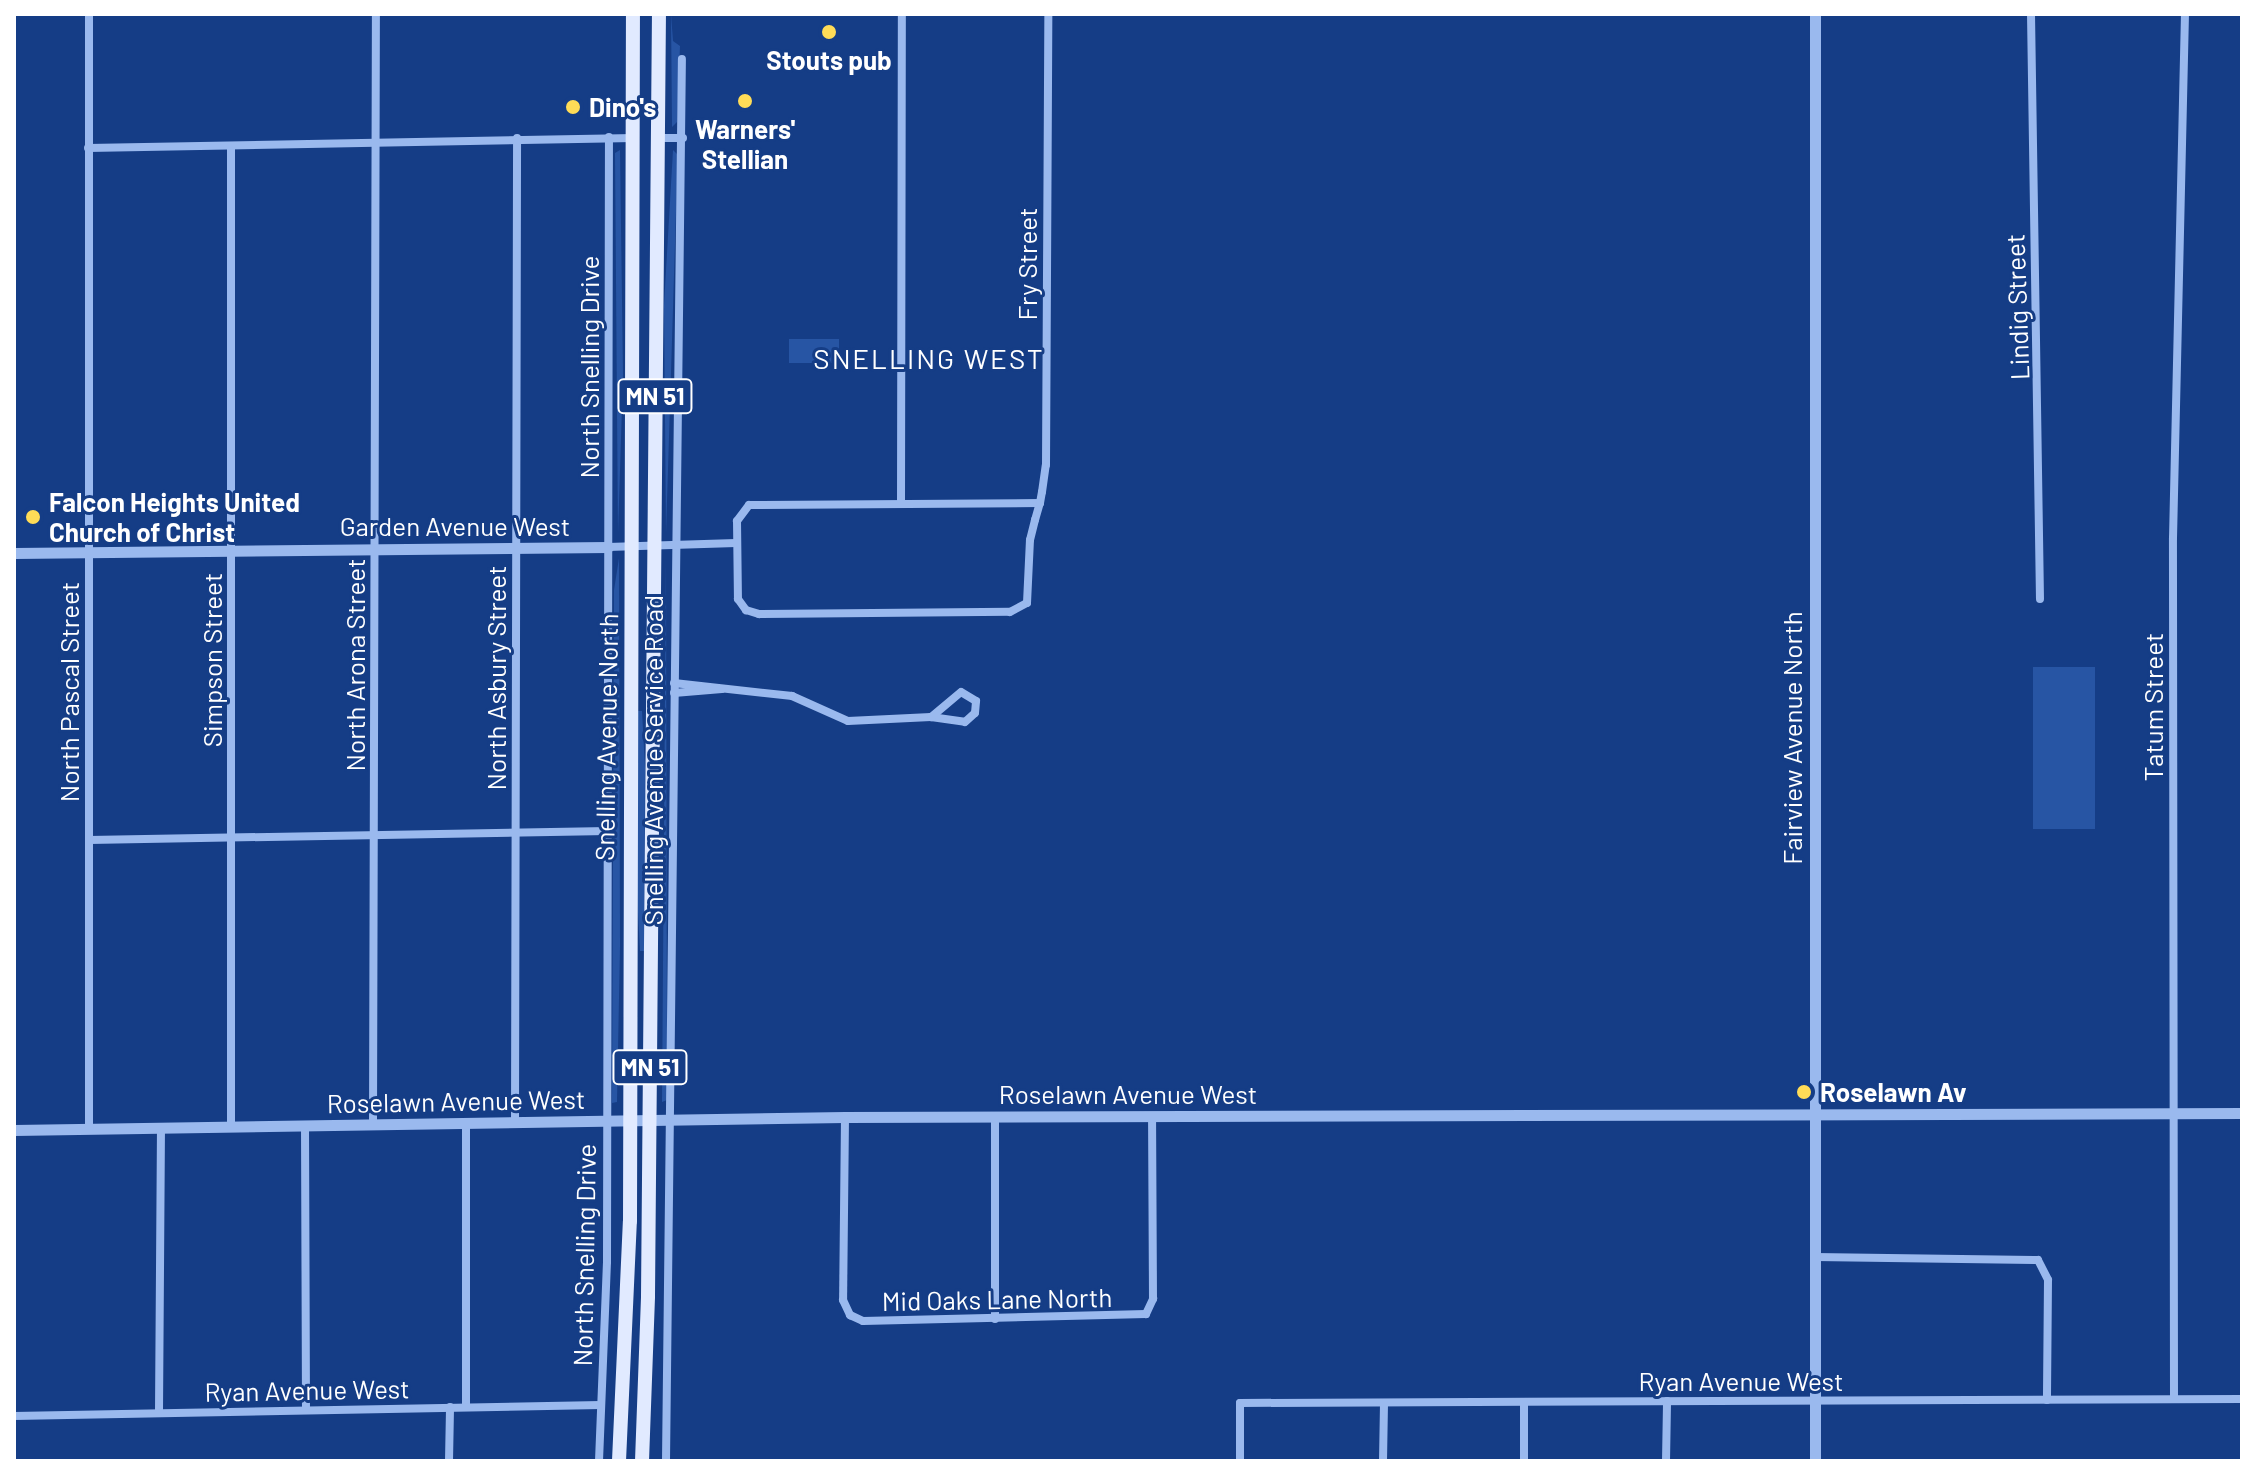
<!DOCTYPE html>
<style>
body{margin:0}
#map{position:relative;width:2256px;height:1475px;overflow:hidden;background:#153d86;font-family:Barlow,sans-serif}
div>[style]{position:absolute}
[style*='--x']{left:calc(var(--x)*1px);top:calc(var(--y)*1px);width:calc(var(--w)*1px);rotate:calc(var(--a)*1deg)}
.green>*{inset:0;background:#2755a4;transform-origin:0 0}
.minor>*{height:8px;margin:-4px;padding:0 4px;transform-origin:4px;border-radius:4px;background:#9ab9ee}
.tertiary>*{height:11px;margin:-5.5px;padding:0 5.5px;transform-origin:5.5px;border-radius:5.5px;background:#9ab9ee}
.primary>*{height:14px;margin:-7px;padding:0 7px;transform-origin:7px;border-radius:7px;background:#e1eaff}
.dots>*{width:22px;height:22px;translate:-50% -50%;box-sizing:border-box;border:4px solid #153d86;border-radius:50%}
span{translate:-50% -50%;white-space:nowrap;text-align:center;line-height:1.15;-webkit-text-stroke:6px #153d86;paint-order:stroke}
.shield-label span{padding:2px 6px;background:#153d86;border:2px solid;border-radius:6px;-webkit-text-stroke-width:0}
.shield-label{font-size:24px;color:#fff;font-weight:700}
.poi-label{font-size:26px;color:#fff;font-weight:700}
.left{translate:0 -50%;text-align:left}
.street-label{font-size:26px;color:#fff}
.neighbourhood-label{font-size:28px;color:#fff;letter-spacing:2px}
.frame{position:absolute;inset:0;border:16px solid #fff;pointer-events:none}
</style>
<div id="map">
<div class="green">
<div style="clip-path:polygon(671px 14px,673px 41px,680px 46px,677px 122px,672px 127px)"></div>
<div style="clip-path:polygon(620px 150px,623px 375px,618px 534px,615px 153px)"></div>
<div style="clip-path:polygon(673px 150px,677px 154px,677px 179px,666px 534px,664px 305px)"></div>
<div style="left:789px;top:339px;width:50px;height:24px"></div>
<div style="clip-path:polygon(666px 556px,667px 1074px,667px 1100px,662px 1102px)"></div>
<div style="clip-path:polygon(619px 558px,620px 946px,617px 1102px,612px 1103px,614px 590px)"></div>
<div style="left:2033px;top:667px;width:62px;height:162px"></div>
<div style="clip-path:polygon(637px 711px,642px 711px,645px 767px,644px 951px,640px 951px,637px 894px)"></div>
</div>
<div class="minor">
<div style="--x:2031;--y:14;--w:585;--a:89.12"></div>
<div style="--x:658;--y:138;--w:25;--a:0"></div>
<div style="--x:231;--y:146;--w:981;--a:90"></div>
<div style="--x:88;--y:148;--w:546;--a:-1.05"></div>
<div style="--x:901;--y:503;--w:489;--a:-89.9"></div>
<div style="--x:1040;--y:503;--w:291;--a:179.6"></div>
<div style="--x:749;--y:505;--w:20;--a:127"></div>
<div style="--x:737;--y:521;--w:78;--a:89.3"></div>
<div style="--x:738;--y:599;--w:14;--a:54"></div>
<div style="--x:746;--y:610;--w:14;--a:17"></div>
<div style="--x:759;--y:614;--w:251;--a:-0.5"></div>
<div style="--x:1010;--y:612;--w:19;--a:-28"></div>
<div style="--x:1027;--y:603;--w:63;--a:-87.3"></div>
<div style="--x:1030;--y:540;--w:21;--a:-76"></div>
<div style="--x:1035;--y:520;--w:18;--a:-74"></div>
<div style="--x:1040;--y:503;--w:11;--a:-80"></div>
<div style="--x:1042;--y:492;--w:27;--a:-82"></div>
<div style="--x:1046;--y:465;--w:451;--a:-89.7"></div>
<div style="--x:608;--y:547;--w:128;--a:-1.8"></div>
<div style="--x:674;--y:683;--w:119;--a:6.3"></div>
<div style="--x:792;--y:696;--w:61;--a:24.1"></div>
<div style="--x:848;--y:721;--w:83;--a:-2.8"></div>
<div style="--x:931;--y:717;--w:34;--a:8"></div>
<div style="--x:965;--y:722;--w:13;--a:-42"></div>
<div style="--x:975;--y:713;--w:12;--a:-85"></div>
<div style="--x:976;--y:701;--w:17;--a:-149"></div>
<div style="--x:961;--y:692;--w:39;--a:140"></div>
<div style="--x:674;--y:693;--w:48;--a:-4.8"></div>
<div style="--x:89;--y:840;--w:519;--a:-0.99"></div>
<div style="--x:845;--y:1117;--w:183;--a:90.6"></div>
<div style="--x:843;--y:1300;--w:17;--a:65"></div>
<div style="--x:850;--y:1315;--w:14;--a:25"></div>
<div style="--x:863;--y:1321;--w:283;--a:-1.4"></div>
<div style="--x:1146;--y:1314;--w:17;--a:-65"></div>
<div style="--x:1153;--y:1299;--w:182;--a:-90.3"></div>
<div style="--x:515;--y:1122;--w:984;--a:-89.88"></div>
<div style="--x:373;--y:1124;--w:1110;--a:-89.85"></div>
<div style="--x:305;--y:1125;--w:285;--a:89.8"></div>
<div style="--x:89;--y:1129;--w:1115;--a:-90"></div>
<div style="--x:1815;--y:1257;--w:223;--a:0.8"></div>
<div style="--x:2038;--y:1260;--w:22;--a:63"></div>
<div style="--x:2048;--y:1280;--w:120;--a:90.5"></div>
<div style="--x:995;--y:1319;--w:203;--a:-90"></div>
<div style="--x:2174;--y:1399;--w:861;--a:-90.07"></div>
<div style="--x:2173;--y:538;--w:524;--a:-88.69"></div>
<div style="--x:466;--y:1407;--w:285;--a:-90"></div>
<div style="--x:159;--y:1412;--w:285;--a:-89.6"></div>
<div style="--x:14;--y:1416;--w:587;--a:-1.07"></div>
<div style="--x:449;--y:1461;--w:54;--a:-88.9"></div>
<div style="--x:599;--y:1461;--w:199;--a:-87.7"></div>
<div style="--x:607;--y:1262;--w:1125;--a:-89.9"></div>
<div style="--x:666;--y:1461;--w:1402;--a:-89.35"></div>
<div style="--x:1240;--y:1461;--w:58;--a:-90"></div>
<div style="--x:1240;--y:1403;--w:1002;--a:-0.23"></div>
<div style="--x:1383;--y:1461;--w:58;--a:-89"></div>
<div style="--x:1524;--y:1461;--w:59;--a:-90"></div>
<div style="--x:1666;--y:1461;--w:60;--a:-89"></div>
</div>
<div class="tertiary">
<div style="--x:14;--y:553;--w:594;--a:-0.58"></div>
<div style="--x:14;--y:1130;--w:831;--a:-0.9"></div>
<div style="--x:845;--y:1117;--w:1397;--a:-0.16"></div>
<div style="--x:1815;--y:1461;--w:1447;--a:-90"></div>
</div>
<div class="primary">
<div style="--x:619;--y:1461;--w:240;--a:-87.4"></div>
<div style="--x:630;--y:1221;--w:1207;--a:-89.86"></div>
<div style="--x:642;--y:1461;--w:165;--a:-87.9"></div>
<div style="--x:648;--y:1296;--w:1282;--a:-89.51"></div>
</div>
<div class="dots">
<div style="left:829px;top:32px;background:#ffdc57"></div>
<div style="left:745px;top:101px;background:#ffdc57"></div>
<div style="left:573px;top:107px;background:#ffdc57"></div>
<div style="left:33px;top:517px;background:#ffdc57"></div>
<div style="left:1804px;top:1092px;background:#ffdc57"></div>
</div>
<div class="shield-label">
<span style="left:655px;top:396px">MN 51</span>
<span style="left:650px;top:1067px">MN 51</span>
</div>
<div class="poi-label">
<span style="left:829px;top:60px">Stouts pub</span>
<span class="left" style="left:589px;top:107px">Dino's</span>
<span style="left:745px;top:144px">Warners'<br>Stellian</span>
<span class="left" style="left:49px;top:517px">Falcon Heights United<br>Church of Christ</span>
<span class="left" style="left:1820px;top:1092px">Roselawn Av</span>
</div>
<div class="street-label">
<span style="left:1027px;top:264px;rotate:-90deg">Fry Street</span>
<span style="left:2017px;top:307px;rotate:-92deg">Lindig Street</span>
<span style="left:589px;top:367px;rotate:-90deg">North Snelling Drive</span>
<span style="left:455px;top:526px">Garden Avenue West</span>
<span style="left:212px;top:660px;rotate:-90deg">Simpson Street</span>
<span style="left:355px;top:665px;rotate:-90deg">North Arona Street</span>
<span style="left:496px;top:678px;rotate:-90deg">North Asbury Street</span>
<span style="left:69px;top:692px;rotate:-90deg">North Pascal Street</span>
<span style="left:2153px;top:707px;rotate:-90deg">Tatum Street</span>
<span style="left:606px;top:737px;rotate:-89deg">Snelling Avenue North</span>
<span style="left:1792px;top:738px;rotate:-90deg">Fairview Avenue North</span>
<span style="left:653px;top:760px;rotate:-90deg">Snelling Avenue Service Road</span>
<span style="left:1128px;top:1094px">Roselawn Avenue West</span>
<span style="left:456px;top:1101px;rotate:-1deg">Roselawn Avenue West</span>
<span style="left:584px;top:1255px;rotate:-89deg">North Snelling Drive</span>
<span style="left:997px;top:1299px;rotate:-1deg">Mid Oaks Lane North</span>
<span style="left:1741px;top:1381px">Ryan Avenue West</span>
<span style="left:307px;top:1390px;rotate:-1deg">Ryan Avenue West</span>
</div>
<div class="neighbourhood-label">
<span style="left:929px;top:358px">SNELLING WEST</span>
</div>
<div class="frame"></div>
</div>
